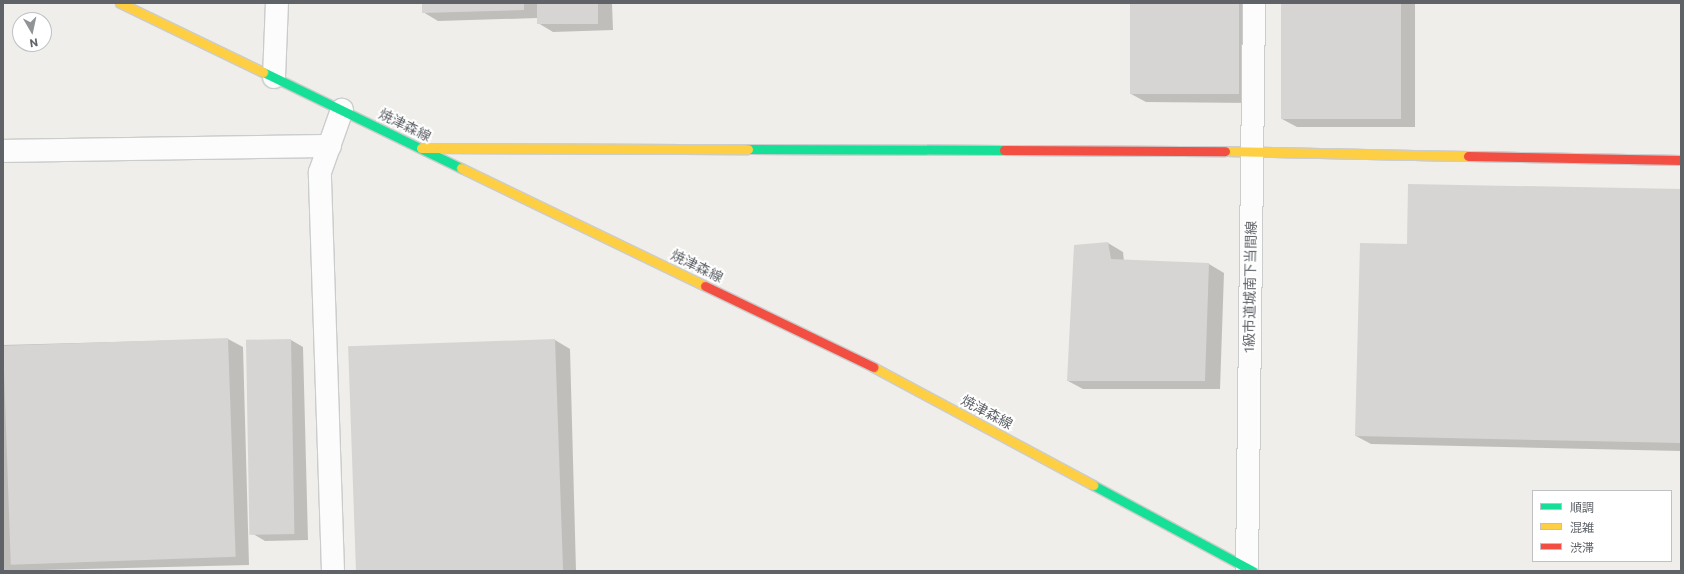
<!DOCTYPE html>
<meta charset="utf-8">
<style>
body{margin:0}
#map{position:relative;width:1684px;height:574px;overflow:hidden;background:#efeeea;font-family:Commissioner,"Noto Sans JP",sans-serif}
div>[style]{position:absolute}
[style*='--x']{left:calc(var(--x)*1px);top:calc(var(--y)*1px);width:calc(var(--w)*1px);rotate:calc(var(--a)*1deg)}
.shadow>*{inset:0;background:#0003}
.building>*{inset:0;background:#d6d5d3;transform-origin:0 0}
.roads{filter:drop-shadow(1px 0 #cbcccc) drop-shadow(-1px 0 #cbcccc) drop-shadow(0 1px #cbcccc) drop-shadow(0 -1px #cbcccc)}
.street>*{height:22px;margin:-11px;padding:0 11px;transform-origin:11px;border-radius:11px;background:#fdfcfc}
.fast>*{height:9px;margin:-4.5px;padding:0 4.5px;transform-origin:4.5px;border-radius:4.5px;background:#16e098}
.slow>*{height:9px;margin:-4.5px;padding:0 4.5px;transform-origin:4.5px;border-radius:4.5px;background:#ffcf43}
.jam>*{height:9px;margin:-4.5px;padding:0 4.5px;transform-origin:4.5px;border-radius:4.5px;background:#f24e42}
span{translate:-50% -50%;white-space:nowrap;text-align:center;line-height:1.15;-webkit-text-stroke:4px #fff;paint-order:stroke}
.street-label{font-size:14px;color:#5f6368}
.frame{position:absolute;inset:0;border:4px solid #5f6368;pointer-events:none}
.legend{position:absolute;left:1532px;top:490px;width:140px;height:72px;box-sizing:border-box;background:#fff;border:1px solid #bfc1c3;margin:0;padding:5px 7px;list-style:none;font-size:12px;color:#5f6368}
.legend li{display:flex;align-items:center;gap:8px;height:20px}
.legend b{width:20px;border:1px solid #bfc1c3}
.north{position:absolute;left:12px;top:12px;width:40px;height:40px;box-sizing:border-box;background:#fff;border:1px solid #bfc1c3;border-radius:50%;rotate:171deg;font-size:11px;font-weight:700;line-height:16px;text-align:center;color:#5f6368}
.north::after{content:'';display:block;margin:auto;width:14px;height:18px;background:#919496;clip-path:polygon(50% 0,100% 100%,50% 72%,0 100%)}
</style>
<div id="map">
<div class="shadow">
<div style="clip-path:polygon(423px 3px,612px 3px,613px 30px,553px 32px,538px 23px,538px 18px,438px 21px,423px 12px)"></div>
<div style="clip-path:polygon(1131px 3px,1254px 3px,1253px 103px,1146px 102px,1131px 94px)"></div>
<div style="clip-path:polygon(1282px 3px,1415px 3px,1415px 127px,1297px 127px,1282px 119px)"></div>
<div style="clip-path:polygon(1681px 190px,1681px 451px,1371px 444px,1356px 436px)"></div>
<div style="clip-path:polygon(1108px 243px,1123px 252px,1124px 261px,1209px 264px,1224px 273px,1220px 389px,1083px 389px,1068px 381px)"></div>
<div style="clip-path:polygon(228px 339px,243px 347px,249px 565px,3px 571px,3px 345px)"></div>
<div style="clip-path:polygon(291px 340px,303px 347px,308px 540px,265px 541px,253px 534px,247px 342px)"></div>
<div style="clip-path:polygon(555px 340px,570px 349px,576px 571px,356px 571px)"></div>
</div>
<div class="building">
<div style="clip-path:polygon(422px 3px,524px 3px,524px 10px,422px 13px)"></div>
<div style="left:537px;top:3px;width:61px;height:21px"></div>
<div style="left:1130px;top:3px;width:109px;height:91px"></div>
<div style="left:1281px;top:3px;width:120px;height:116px"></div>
<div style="clip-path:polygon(1408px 184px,1681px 189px,1681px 443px,1355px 436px,1360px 243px,1407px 244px)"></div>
<div style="clip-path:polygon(1108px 242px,1111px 259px,1209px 263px,1205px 381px,1067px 381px,1074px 245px)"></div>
<div style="left:228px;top:338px;width:219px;height:225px;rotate:88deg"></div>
<div style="left:291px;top:339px;width:195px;height:45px;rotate:89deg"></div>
<div style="left:555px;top:339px;width:232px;height:207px;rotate:88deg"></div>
</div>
<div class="roads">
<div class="street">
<div style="--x:274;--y:77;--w:74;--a:-87.7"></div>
<div style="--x:3;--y:151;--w:327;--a:-0.9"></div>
<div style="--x:333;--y:571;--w:399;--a:-91.9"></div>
<div style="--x:320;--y:172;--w:66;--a:-70.5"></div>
<div style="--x:1247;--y:571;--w:568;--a:-89.29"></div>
</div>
<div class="fast">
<div style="--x:263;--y:72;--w:220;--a:25.9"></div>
<div style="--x:748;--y:149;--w:256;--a:0.2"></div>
<div style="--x:1093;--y:485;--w:182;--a:28.3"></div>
</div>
<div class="slow">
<div style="--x:120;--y:3;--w:159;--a:25.8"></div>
<div style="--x:421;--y:148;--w:327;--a:0.2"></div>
<div style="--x:1225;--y:151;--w:243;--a:1.2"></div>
<div style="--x:461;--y:168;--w:271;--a:25.8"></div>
<div style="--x:873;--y:367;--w:250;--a:28.2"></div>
</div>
<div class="jam">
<div style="--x:1004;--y:150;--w:221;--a:0.3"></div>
<div style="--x:1468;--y:156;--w:213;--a:1.1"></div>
<div style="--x:705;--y:286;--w:187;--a:25.7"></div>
</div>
</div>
<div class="street-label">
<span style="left:405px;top:125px;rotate:26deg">焼津森線</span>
<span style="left:697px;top:266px;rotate:26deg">焼津森線</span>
<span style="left:1250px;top:287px;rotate:-89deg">1級市道城南下当間線</span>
<span style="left:987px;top:412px;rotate:28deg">焼津森線</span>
</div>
<div class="frame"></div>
<ul class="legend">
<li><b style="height:5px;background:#16e098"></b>順調</li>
<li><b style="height:5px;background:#ffcf43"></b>混雑</li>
<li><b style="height:5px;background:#f24e42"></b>渋滞</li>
</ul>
<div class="north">N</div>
</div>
